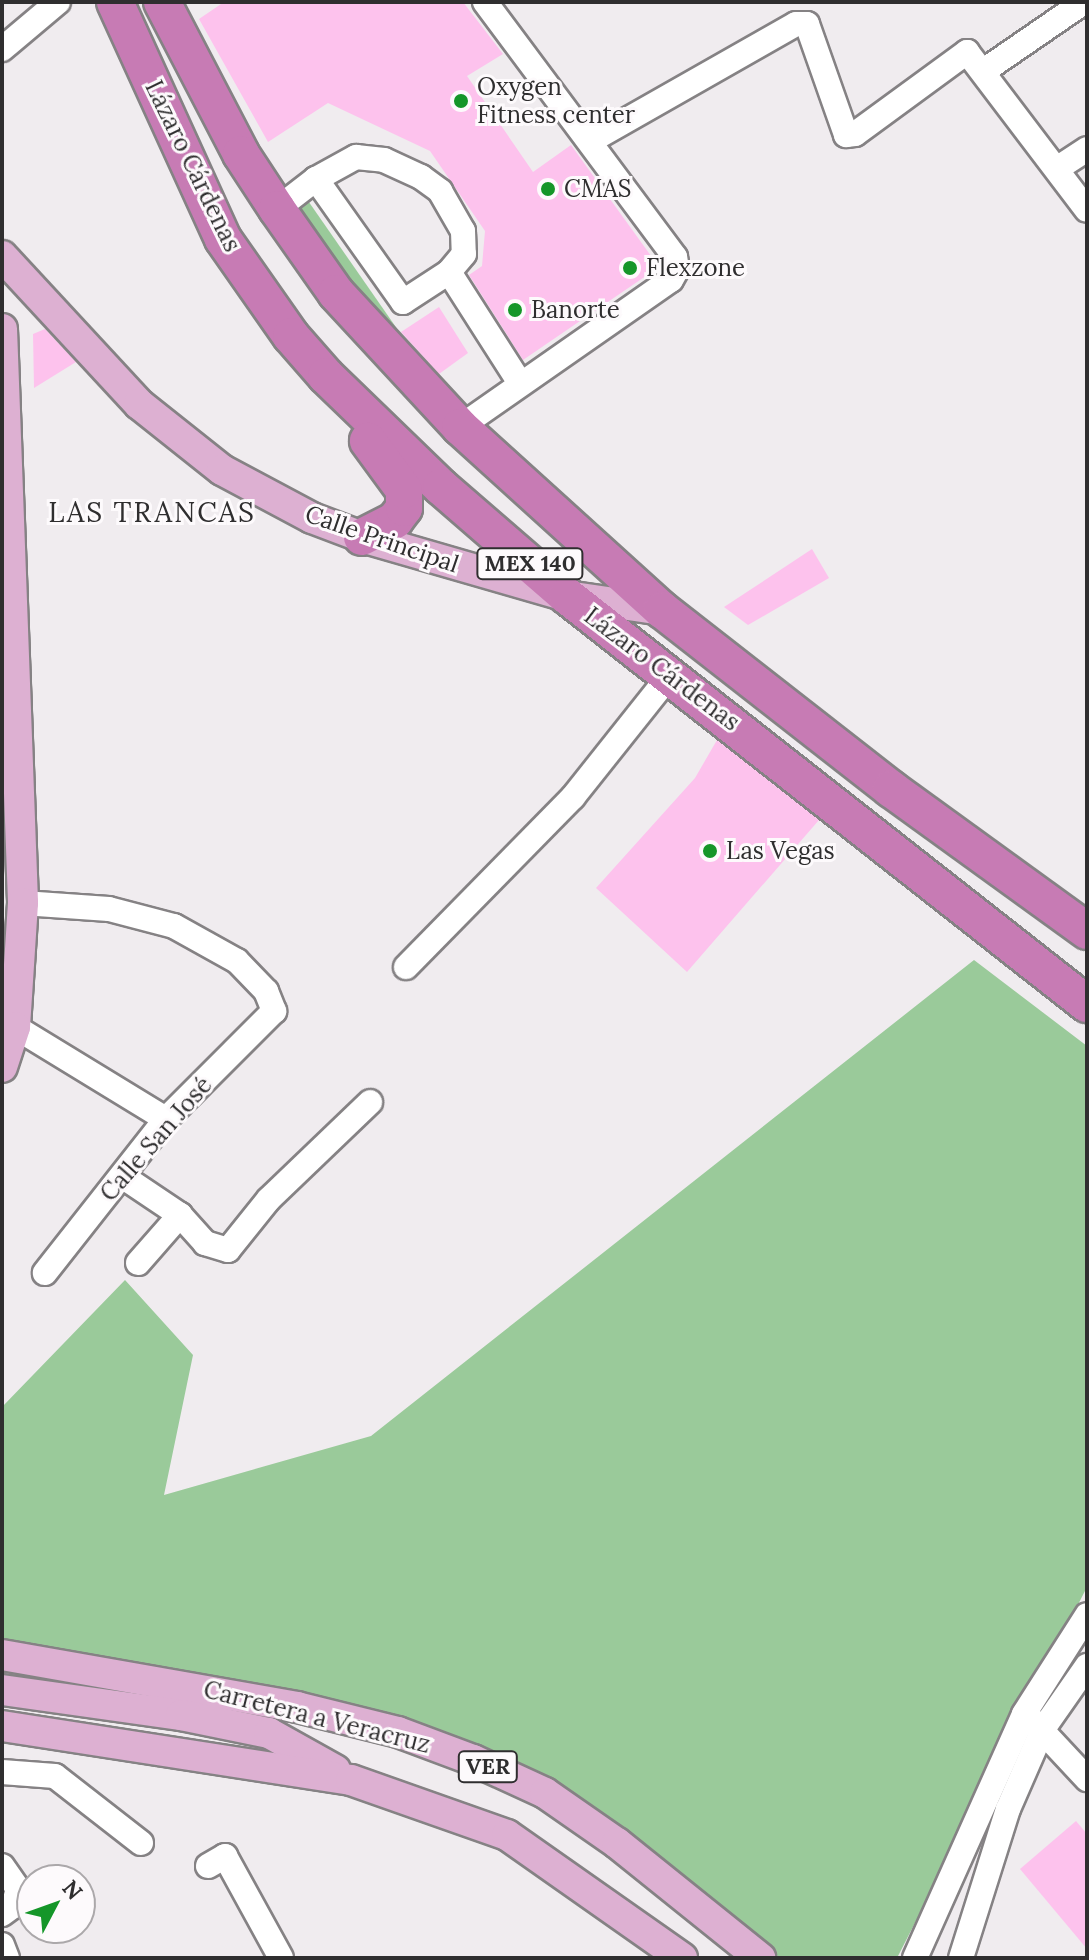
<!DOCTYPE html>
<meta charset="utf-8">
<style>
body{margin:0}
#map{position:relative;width:1089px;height:1960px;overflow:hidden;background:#f0ecef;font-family:Lora,serif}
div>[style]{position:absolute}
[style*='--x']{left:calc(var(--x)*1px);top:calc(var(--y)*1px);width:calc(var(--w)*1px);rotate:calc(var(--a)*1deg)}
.green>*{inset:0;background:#9aca9a}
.building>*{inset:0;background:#fdc2ed}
.roads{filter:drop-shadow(2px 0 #858284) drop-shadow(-2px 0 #858284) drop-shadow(0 2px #858284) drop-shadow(0 -2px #858284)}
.minor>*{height:24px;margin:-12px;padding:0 12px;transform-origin:12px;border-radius:12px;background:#fff}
.major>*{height:30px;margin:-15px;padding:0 15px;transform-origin:15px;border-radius:15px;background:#ddb0d2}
.highway>*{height:36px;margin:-18px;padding:0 18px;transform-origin:18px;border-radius:18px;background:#c77bb4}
.dots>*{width:22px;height:22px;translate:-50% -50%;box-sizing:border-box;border:4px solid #fdfafc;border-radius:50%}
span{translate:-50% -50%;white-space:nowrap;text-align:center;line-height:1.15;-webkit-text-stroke:6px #fdfafc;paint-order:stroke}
.shield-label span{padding:2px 6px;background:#fdfafc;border:2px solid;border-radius:6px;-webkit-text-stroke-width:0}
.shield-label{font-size:22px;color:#2f2e2f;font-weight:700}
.poi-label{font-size:24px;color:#2f2e2f}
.left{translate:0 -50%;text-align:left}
.street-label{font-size:24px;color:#2f2e2f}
.quarter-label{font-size:28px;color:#2f2e2f;letter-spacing:2px}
.frame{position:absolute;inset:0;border:4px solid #2f2e2f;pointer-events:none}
.north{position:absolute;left:16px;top:1864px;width:80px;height:80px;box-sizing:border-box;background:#fdfafc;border:2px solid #aba8aa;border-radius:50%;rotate:49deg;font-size:22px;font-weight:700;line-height:32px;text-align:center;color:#2f2e2f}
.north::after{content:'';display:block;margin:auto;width:28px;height:36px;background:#159629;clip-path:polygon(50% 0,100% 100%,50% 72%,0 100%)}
</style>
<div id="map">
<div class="green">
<div style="clip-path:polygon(304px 195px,400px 333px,389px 342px,288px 206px)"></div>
<div style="clip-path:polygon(974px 960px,1087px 1046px,1087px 1587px,897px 1958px,781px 1958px,468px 1754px,2px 1645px,2px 1407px,125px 1280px,193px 1355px,164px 1495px,371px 1436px)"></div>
</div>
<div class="building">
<div style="clip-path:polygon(224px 2px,463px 2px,503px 54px,467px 76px,533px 172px,571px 145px,659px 267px,523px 360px,469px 275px,482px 266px,485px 231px,430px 151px,328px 103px,268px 142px,199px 19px)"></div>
<div style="clip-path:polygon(439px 307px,468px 353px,439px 374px,401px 332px)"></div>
<div style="clip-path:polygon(45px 329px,76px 362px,34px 388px,33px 334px)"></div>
<div style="clip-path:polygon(812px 549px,829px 578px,748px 625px,724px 607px)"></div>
<div style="clip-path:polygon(717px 740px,819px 820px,687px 972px,596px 888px,695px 778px)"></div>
<div style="clip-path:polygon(1076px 1821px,1087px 1834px,1087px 1949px,1020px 1869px)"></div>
</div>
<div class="roads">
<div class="minor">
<div style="--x:2;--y:49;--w:73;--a:-40"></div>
<div style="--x:985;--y:70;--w:120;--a:-34.5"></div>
<div style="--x:590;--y:141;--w:237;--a:-29.6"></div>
<div style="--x:796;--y:24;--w:11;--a:0"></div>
<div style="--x:807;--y:24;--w:118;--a:70.6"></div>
<div style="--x:846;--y:135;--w:9;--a:-6"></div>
<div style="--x:855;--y:134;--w:139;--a:-36.2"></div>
<div style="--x:967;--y:52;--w:198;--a:52.8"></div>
<div style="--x:356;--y:157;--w:28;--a:6"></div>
<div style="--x:384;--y:160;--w:41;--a:24.7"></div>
<div style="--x:421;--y:177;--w:24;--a:36"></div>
<div style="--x:440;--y:191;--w:46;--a:60.1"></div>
<div style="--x:463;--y:231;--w:23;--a:88"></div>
<div style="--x:464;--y:254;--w:23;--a:130"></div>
<div style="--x:449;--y:272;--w:55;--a:146.9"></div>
<div style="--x:403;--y:302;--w:151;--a:-125.3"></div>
<div style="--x:316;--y:179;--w:46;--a:-28.8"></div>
<div style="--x:1058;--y:168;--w:35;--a:-33"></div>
<div style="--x:277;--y:209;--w:49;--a:-37.6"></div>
<div style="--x:449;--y:272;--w:132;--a:57.4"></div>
<div style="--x:460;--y:427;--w:257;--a:-34.9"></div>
<div style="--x:671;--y:280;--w:13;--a:-61"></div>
<div style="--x:677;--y:269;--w:12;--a:-99"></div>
<div style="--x:675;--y:257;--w:318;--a:-126.7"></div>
<div style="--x:23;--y:903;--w:86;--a:4"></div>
<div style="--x:109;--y:909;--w:67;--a:14.7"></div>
<div style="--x:174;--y:926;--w:72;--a:29.1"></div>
<div style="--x:237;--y:961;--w:42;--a:46"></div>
<div style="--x:266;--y:991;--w:22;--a:68"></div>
<div style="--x:274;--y:1011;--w:153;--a:135"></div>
<div style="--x:166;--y:1119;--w:196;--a:128.2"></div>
<div style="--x:406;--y:967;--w:238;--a:-45.5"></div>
<div style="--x:573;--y:797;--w:157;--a:-51.5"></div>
<div style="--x:15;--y:1027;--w:177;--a:31.4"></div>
<div style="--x:122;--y:1176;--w:70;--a:33.9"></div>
<div style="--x:180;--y:1215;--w:38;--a:48"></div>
<div style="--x:205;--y:1243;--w:24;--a:17"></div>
<div style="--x:228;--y:1250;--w:65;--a:-51.2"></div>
<div style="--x:269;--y:1199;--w:140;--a:-43.8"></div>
<div style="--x:138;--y:1263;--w:64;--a:-48.8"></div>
<div style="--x:1032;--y:1720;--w:81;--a:47"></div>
<div style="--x:2;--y:1772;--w:53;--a:4.3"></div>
<div style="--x:55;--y:1776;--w:109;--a:37.9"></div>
<div style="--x:2;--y:1866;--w:28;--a:55"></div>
<div style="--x:18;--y:1889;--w:18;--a:106"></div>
<div style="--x:13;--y:1906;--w:14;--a:144"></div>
<div style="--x:208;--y:1866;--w:20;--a:-30"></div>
<div style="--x:225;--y:1856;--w:116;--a:61.2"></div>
<div style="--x:2;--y:1945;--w:14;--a:69"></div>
<div style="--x:915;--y:1958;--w:267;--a:-65.9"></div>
<div style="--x:1024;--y:1714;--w:117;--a:-57.5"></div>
<div style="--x:961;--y:1958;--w:156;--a:-72.5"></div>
<div style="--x:1008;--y:1809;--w:87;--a:-66.4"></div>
<div style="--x:1043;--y:1729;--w:77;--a:-55.1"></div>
</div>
<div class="major">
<div style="--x:2;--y:256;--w:202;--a:47.2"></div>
<div style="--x:139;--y:404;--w:106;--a:38.5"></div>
<div style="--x:222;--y:470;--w:102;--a:28.1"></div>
<div style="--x:312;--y:518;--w:53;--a:20.8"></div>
<div style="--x:362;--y:537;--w:213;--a:16.1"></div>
<div style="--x:567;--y:596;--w:96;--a:8.4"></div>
<div style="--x:2;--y:329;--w:574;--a:87.9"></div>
<div style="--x:23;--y:903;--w:124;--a:93.7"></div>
<div style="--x:15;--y:1027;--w:42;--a:108"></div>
<div style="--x:2;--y:1655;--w:300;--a:10"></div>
<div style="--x:297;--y:1707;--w:104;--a:13.9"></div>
<div style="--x:398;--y:1732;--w:80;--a:20.5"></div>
<div style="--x:473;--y:1760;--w:79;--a:24.6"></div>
<div style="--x:545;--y:1793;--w:88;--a:34.8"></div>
<div style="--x:617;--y:1843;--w:184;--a:38.8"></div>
<div style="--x:2;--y:1690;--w:181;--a:8"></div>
<div style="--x:181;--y:1715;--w:90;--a:11.6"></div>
<div style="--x:269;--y:1733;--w:76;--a:29.3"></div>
<div style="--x:2;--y:1726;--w:353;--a:8.8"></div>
<div style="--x:351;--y:1780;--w:165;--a:19.4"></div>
<div style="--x:507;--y:1835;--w:214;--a:35.1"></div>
</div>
<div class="highway">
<div style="--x:115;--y:2;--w:260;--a:65.5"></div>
<div style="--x:223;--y:239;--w:118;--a:55"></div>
<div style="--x:291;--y:336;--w:53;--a:48.8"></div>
<div style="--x:326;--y:376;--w:160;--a:44"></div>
<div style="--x:441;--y:487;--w:167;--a:40.9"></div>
<div style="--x:567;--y:596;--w:661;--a:38.12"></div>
<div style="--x:162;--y:2;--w:171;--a:62.5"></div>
<div style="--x:241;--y:154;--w:66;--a:56.8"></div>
<div style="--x:277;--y:209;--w:103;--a:54.9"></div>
<div style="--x:336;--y:293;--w:183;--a:47.2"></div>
<div style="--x:460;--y:427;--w:273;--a:42.2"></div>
<div style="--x:662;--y:610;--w:291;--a:38"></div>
<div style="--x:891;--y:789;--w:242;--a:35.9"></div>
<div style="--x:362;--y:537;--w:37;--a:-27"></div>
<div style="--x:395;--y:520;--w:15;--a:-53"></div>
<div style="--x:404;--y:508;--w:18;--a:-90"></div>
<div style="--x:404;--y:490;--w:61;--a:-126.3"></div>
</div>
</div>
<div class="dots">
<div style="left:461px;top:101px;background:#159629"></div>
<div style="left:548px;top:189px;background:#159629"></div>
<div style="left:630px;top:268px;background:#159629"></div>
<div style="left:515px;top:310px;background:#159629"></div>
<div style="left:710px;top:851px;background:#159629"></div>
</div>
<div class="shield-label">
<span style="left:530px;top:564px">MEX 140</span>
<span style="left:488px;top:1767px">VER</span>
</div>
<div class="poi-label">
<span class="left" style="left:477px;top:101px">Oxygen<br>Fitness center</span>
<span class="left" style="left:564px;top:189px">CMAS</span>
<span class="left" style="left:646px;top:268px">Flexzone</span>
<span class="left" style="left:531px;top:310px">Banorte</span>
<span class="left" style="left:726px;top:851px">Las Vegas</span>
</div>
<div class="street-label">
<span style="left:193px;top:166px;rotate:64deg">Lázaro Cárdenas</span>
<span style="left:382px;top:539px;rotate:19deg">Calle Principal</span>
<span style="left:662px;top:669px;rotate:37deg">Lázaro Cárdenas</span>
<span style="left:156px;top:1139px;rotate:-49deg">Calle San José</span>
<span style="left:317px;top:1717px;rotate:14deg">Carretera a Veracruz</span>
</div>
<div class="quarter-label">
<span style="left:152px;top:512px">LAS TRANCAS</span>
</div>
<div class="frame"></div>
<div class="north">N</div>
</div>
